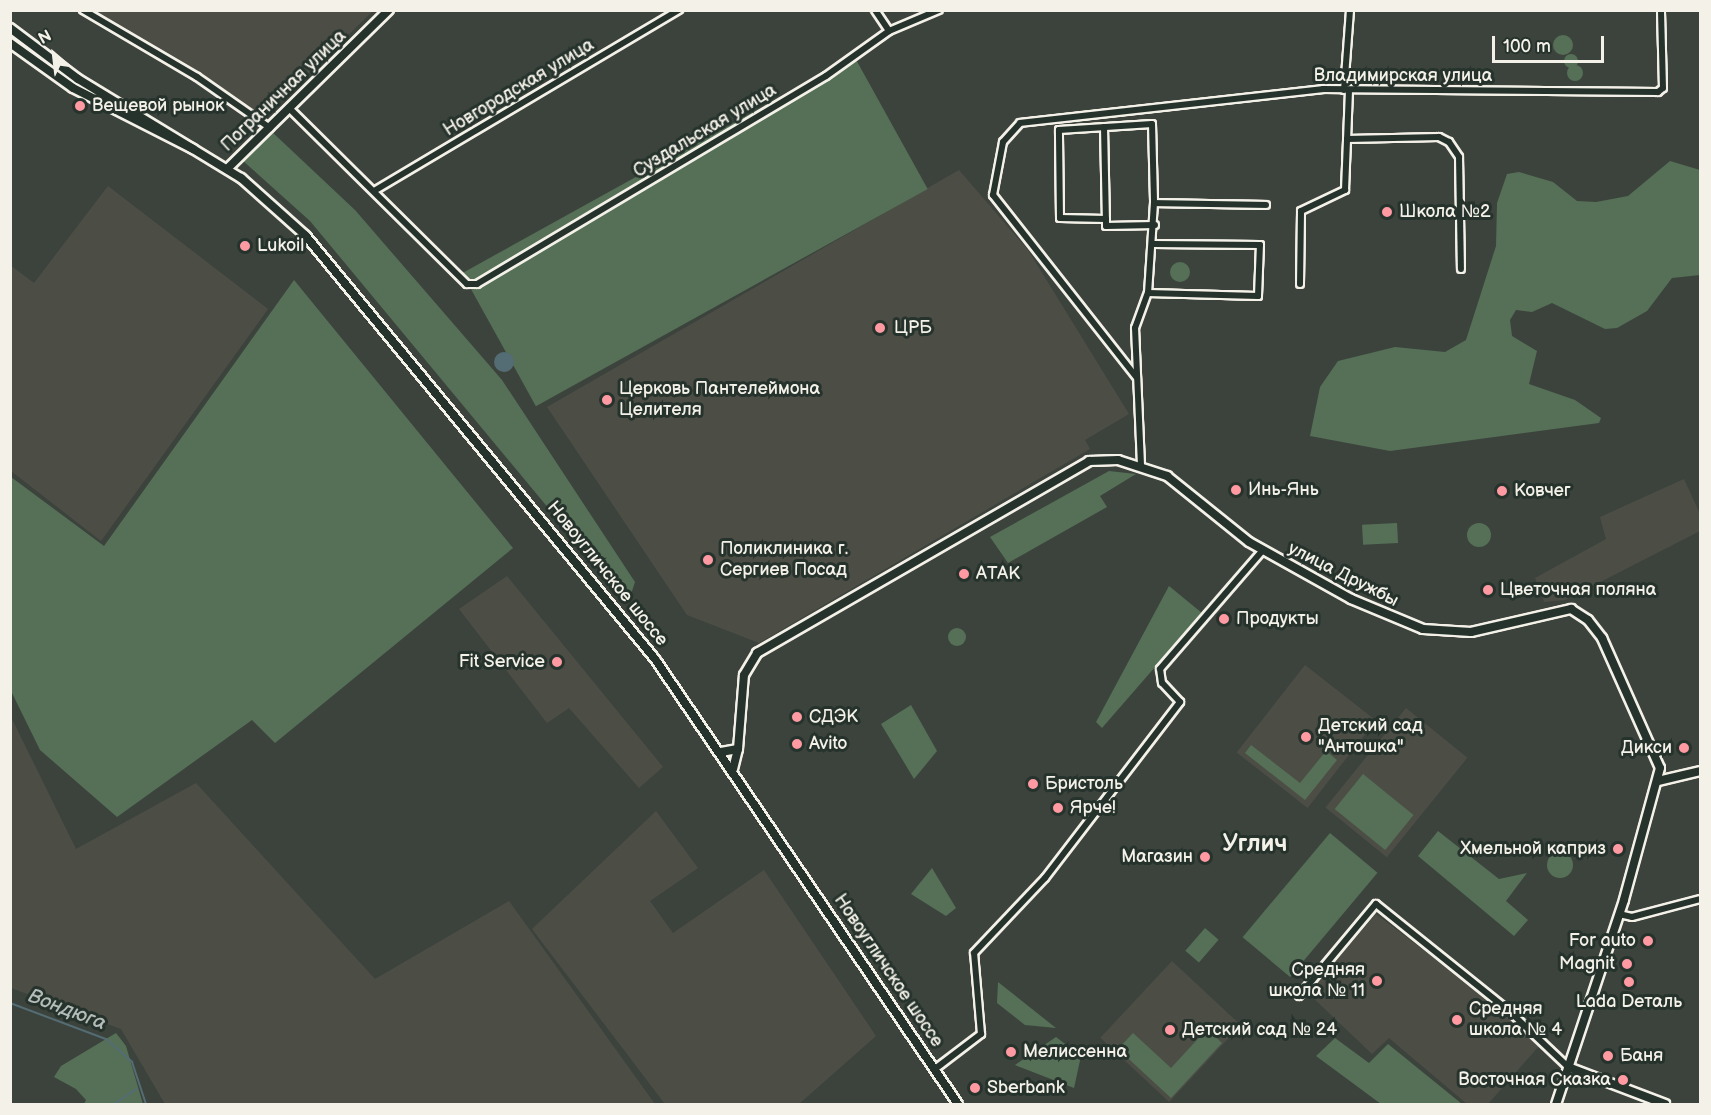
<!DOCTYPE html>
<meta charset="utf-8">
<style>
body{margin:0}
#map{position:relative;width:1711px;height:1115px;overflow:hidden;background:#3c433c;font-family:"Balsamiq Sans",sans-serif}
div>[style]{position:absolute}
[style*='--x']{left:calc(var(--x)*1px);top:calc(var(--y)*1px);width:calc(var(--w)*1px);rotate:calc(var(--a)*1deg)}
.built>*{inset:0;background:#4c4e46;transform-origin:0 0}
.green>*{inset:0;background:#557057;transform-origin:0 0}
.round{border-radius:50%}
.water>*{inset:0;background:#546c73}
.stream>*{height:2px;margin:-1px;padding:0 1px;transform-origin:1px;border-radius:1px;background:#546c73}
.roads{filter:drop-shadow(2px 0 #f4f1e8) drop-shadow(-2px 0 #f4f1e8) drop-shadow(0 2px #f4f1e8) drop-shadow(0 -2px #f4f1e8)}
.minor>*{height:6px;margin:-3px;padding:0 3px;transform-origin:3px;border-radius:3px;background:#26332d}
.tertiary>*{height:8px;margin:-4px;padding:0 4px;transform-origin:4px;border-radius:4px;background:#26332d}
.secondary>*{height:8px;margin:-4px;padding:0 4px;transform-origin:4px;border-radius:4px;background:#26332d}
.dots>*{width:16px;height:16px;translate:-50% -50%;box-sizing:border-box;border:3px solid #26332d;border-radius:50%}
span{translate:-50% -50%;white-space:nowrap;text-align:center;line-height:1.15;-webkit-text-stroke:6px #26332d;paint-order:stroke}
.street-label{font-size:18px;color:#f4f1e8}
.poi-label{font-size:18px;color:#f4f1e8}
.left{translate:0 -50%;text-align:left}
.right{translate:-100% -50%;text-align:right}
.water-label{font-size:20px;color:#b4bcb9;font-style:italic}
.district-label{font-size:24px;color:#f4f1e8;font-weight:700}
.frame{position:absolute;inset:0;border:12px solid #f4f1e8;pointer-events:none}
.north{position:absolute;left:24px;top:24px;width:60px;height:60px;-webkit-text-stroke:4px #26332d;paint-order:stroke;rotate:332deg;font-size:16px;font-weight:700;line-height:24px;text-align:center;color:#f4f1e8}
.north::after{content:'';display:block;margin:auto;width:21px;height:27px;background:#f4f1e8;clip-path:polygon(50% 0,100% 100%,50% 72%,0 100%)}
.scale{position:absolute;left:1492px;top:36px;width:112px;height:27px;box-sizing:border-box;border:3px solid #f4f1e8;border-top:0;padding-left:8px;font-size:18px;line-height:21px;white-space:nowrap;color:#f4f1e8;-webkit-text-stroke:4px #26332d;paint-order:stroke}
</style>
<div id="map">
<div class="built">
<div style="clip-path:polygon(88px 11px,373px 11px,263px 118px)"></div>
<div style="clip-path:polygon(959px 170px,1028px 250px,1129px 414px,1085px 440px,1090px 449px,759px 643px,687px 615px,547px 407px)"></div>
<div style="clip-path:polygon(108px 186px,268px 309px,101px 541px,11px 471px,10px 265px,34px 283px)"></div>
<div style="clip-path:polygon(1684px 479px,1700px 514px,1700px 531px,1565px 600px,1544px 602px,1535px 578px,1606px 539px,1600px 517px)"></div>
<div style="clip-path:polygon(507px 576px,663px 767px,639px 788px,569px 708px,547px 723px,459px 609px)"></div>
<div style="left:1305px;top:665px;width:90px;height:111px;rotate:38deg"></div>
<div style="left:1406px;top:708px;width:79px;height:128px;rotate:39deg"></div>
<div style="clip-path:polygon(10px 715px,76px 849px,196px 783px,375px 979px,509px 901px,655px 1104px,165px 1104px,121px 1029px,11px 988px)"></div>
<div style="clip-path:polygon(656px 811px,698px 868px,650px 901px,673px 933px,764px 870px,876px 1036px,799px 1104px,665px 1104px,532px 929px)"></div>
<div style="clip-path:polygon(1376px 914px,1492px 1002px,1539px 1046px,1488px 1104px,1467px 1104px,1389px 1038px,1372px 1054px,1308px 993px)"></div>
<div style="left:1172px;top:961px;width:94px;height:105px;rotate:43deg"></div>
</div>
<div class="green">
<div class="round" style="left:1553px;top:35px;width:20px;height:20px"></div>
<div class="round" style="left:1564px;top:54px;width:14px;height:14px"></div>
<div style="left:854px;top:56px;width:152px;height:448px;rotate:61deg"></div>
<div class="round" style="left:1567px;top:65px;width:16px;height:16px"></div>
<div style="clip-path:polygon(271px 131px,355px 210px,502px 380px,635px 582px,631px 594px,569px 533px,310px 221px,242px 160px)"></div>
<div style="clip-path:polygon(1670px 161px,1700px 170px,1700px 275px,1672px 278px,1647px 311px,1617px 328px,1605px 329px,1552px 303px,1532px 312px,1516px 310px,1510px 320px,1512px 336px,1537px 351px,1529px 384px,1575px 400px,1601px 418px,1599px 423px,1390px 451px,1310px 436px,1320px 387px,1338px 361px,1395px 347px,1445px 352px,1466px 340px,1496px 246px,1497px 203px,1507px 174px,1519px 172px,1553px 182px,1577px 201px,1596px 202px,1628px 196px)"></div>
<div class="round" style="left:1170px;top:262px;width:20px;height:20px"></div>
<div style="clip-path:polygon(294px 280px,513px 548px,275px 743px,252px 720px,117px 817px,40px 750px,11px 691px,11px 477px,104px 546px)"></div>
<div style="clip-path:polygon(1109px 471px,1136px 474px,1100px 496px,1107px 507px,1008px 563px,990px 537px)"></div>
<div class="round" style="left:1467px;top:523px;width:24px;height:24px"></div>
<div style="left:1397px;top:523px;width:20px;height:35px;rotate:87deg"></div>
<div style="clip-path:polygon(1169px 586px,1202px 613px,1102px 728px,1096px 722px)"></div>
<div class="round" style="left:948px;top:628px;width:18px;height:18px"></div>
<div style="clip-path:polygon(911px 705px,937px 751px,914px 779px,881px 724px)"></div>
<div style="clip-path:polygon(1251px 745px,1300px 783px,1326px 751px,1337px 760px,1305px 800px,1245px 753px)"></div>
<div style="left:1363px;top:774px;width:65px;height:45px;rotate:39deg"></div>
<div style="clip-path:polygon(1438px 831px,1499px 879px,1527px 873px,1506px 901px,1528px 920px,1514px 936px,1418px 856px)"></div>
<div style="left:1330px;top:833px;width:62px;height:136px;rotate:40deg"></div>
<div class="round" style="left:1547px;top:852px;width:26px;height:26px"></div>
<div style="clip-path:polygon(932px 868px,956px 908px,946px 916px,911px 894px)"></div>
<div style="left:1205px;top:928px;width:18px;height:30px;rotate:41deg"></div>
<div style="clip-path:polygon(998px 982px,1056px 1028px,1025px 1025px,997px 1003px)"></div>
<div style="clip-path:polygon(1207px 1029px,1222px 1043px,1171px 1098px,1118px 1049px,1133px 1033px,1171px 1068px)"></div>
<div style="clip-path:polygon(116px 1033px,126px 1046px,143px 1104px,84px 1104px,86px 1100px,76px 1089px,54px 1077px,61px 1066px)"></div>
<div style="clip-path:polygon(1056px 1037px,1081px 1056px,1074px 1088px,1015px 1065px)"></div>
<div style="clip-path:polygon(1335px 1038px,1369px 1063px,1388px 1044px,1462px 1104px,1381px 1104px,1316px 1056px)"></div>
</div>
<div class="water">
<div class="round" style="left:494px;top:352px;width:20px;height:20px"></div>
</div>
<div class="stream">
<div style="--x:10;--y:1003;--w:103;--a:20.6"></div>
<div style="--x:106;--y:1039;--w:35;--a:41"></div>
<div style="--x:132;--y:1062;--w:44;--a:71.6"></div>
<div style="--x:114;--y:1104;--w:27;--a:-34"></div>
</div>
<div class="roads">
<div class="minor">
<div style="--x:83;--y:10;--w:132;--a:30.4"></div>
<div style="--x:197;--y:77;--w:89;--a:34.9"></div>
<div style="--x:875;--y:10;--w:25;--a:56"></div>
<div style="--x:1344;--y:90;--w:80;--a:-85.7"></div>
<div style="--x:290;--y:109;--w:249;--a:44.7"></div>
<div style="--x:467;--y:284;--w:10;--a:0"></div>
<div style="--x:477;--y:284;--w:406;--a:-30.8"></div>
<div style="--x:826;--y:76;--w:77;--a:-35.5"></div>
<div style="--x:889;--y:31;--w:54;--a:-22.8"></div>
<div style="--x:1104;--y:127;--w:99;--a:88.8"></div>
<div style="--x:1106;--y:226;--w:49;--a:-1.2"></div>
<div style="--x:1347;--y:139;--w:92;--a:-1.2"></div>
<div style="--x:1439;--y:137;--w:11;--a:27"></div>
<div style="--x:1449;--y:142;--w:18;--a:56"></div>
<div style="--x:1459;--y:157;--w:112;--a:89"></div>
<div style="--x:374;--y:191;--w:355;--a:-30.7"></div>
<div style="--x:1106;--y:219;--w:46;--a:-178.8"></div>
<div style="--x:1060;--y:218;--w:88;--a:-90.7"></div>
<div style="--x:1059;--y:130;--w:93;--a:-3.7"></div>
<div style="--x:1152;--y:124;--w:79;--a:88.5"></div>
<div style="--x:1300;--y:284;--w:73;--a:-89.2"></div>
<div style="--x:1301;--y:211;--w:49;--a:-25.5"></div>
<div style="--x:1345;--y:190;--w:98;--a:-87.7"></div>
<div style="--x:1148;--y:293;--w:110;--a:1.6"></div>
<div style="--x:1258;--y:296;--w:51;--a:-87.8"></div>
<div style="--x:1260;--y:245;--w:106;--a:-179.5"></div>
<div style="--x:1137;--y:378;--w:233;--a:-128.2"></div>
<div style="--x:993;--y:195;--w:54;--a:-79.3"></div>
<div style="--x:1003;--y:142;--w:25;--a:-48"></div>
<div style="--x:1020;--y:123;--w:305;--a:-6.4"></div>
<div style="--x:1323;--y:89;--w:335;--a:0.5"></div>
<div style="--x:1658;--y:92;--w:6;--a:-39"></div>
<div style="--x:1663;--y:88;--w:78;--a:-91.5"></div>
<div style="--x:1141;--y:465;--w:137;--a:-92.5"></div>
<div style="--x:1135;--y:328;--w:37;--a:-70"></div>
<div style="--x:1148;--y:293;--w:90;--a:-86.2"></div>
<div style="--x:1154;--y:203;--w:112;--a:1"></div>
<div style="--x:1619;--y:914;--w:13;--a:13"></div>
<div style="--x:1632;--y:917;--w:70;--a:-14.8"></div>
<div style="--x:1299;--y:996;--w:120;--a:-50.1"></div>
<div style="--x:1376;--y:904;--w:169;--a:38.8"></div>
<div style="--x:1508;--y:1010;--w:83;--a:43.5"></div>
<div style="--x:935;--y:1069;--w:58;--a:-37.3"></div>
<div style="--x:981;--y:1034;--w:81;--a:-94.9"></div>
<div style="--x:974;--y:953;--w:103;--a:-46.6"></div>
<div style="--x:1045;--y:878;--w:222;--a:-52.5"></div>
<div style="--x:1180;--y:702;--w:26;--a:-133"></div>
<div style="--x:1162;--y:683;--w:14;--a:-98"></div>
<div style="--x:1160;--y:669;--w:157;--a:-49.1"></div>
</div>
<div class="tertiary">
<div style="--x:227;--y:169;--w:227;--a:-44.5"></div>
<div style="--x:721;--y:752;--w:17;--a:-10"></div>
<div style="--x:738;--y:749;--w:74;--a:-85.4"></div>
<div style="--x:744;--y:675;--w:26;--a:-59"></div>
<div style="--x:757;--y:653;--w:384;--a:-30"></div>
<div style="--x:1089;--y:461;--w:29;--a:-2"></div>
<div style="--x:1118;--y:460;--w:52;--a:18.1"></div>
<div style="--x:1167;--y:476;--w:105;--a:38.8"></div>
<div style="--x:1249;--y:542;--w:117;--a:29.2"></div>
<div style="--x:1351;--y:599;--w:78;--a:22.6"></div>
<div style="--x:1423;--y:629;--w:48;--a:3.6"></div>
<div style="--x:1471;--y:632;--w:103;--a:-13"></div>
<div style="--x:1571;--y:609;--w:20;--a:33"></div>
<div style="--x:1588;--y:620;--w:23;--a:52"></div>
<div style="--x:1602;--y:638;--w:142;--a:66"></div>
<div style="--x:1660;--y:768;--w:137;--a:105.3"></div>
<div style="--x:1624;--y:900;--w:215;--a:108.4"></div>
<div style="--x:733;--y:769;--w:21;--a:-76"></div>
<div style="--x:1658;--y:781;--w:43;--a:-13.4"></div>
<div style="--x:1568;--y:1067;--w:104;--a:20.9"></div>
</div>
<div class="secondary">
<div style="--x:10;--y:28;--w:85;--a:36.9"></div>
<div style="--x:78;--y:79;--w:191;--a:31.3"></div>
<div style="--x:241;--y:178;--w:86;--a:41.7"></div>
<div style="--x:305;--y:235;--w:550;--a:50.46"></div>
<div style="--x:655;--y:659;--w:538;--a:55.75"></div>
<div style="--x:10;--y:43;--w:77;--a:35.5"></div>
<div style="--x:73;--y:88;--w:135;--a:26.9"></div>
</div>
</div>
<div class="dots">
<div style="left:80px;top:106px;background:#ff9aa2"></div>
<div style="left:1387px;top:212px;background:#ff9aa2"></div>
<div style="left:245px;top:246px;background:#ff9aa2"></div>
<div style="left:880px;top:328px;background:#ff9aa2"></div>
<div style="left:607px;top:400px;background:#ff9aa2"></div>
<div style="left:1236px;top:490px;background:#ff9aa2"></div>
<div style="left:1502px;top:491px;background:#ff9aa2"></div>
<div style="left:708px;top:560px;background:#ff9aa2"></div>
<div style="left:964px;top:574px;background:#ff9aa2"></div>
<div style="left:1488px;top:590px;background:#ff9aa2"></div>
<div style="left:1224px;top:619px;background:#ff9aa2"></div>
<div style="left:557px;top:662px;background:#ff9aa2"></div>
<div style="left:797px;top:717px;background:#ff9aa2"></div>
<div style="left:1306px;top:737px;background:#ff9aa2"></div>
<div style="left:797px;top:744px;background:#ff9aa2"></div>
<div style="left:1684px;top:748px;background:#ff9aa2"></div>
<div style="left:1033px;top:784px;background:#ff9aa2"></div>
<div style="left:1058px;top:808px;background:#ff9aa2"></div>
<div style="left:1618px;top:849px;background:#ff9aa2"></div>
<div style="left:1205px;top:857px;background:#ff9aa2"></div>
<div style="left:1648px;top:941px;background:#ff9aa2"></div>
<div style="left:1627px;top:964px;background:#ff9aa2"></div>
<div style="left:1377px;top:981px;background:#ff9aa2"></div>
<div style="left:1629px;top:982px;background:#ff9aa2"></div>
<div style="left:1457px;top:1020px;background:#ff9aa2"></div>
<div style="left:1170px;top:1030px;background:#ff9aa2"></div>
<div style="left:1011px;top:1052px;background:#ff9aa2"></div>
<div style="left:1608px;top:1056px;background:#ff9aa2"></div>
<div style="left:1623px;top:1080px;background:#ff9aa2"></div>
<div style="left:975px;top:1088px;background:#ff9aa2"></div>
</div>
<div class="street-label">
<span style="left:1403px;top:76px">Владимирская улица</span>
<span style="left:519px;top:88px;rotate:-31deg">Новгородская улица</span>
<span style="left:284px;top:91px;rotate:-44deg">Пограничная улица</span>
<span style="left:705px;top:131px;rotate:-31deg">Суздальская улица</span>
<span style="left:607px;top:574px;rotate:51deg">Новоугличское шоссе</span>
<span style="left:1343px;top:575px;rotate:27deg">улица Дружбы</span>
<span style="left:888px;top:971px;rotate:56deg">Новоугличское шоссе</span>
</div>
<div class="poi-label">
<span class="left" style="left:92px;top:106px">Вещевой рынок</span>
<span class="left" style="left:1399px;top:212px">Школа №2</span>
<span class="left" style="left:257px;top:246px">Lukoil</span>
<span class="left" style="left:894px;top:328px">ЦРБ</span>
<span class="left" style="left:619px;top:400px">Церковь Пантелеймона<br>Целителя</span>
<span class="left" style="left:1248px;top:490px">Инь-Янь</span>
<span class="left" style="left:1514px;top:491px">Ковчег</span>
<span class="left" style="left:720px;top:560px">Поликлиника г.<br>Сергиев Посад</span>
<span class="left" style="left:976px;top:574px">АТАК</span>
<span class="left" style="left:1500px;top:590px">Цветочная поляна</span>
<span class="left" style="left:1236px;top:619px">Продукты</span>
<span class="right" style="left:545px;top:662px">Fit Service</span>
<span class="left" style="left:809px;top:717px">СДЭК</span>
<span class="left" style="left:1318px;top:737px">Детский сад<br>"Антошка"</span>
<span class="left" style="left:809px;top:744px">Avito</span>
<span class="right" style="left:1672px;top:748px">Дикси</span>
<span class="left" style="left:1045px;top:784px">Бристоль</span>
<span class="left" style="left:1070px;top:808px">Ярче!</span>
<span class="right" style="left:1606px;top:849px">Хмельной каприз</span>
<span class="right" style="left:1193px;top:857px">Магазин</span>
<span class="right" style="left:1636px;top:941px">For auto</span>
<span class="right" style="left:1615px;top:964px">Magnit</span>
<span class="right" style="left:1365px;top:981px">Средняя<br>школа № 11</span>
<span style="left:1629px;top:1002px">Lada Dеталь</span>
<span class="left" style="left:1469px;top:1020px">Средняя<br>школа № 4</span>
<span class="left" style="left:1182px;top:1030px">Детский сад № 24</span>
<span class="left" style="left:1023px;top:1052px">Мелиссенна</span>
<span class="left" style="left:1620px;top:1056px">Баня</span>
<span class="right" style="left:1611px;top:1080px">Восточная Сказка</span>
<span class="left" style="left:987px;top:1088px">Sberbank</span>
</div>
<div class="water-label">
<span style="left:67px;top:1010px;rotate:21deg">Вондюга</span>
</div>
<div class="district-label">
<span style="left:1255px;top:844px">Углич</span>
</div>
<div class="frame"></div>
<div class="north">N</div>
<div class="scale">100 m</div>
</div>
